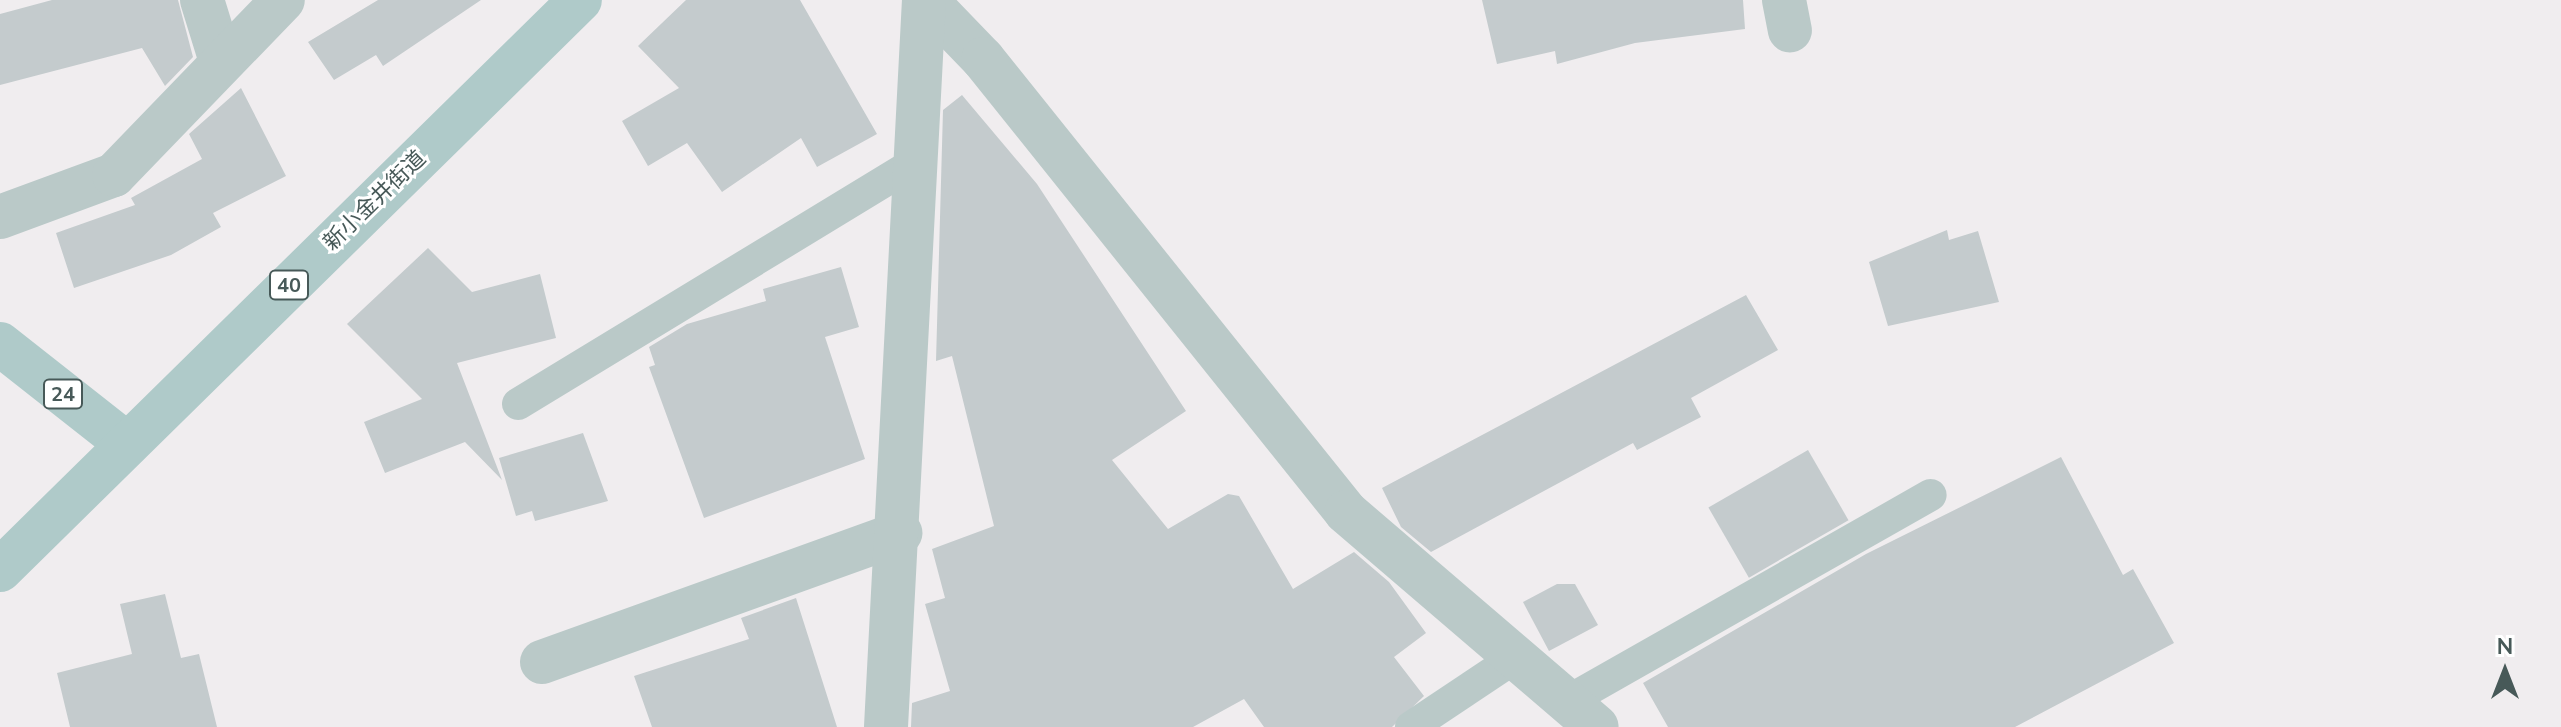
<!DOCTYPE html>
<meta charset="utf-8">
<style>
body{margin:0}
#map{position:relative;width:2561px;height:727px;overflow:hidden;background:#f0edef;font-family:"Nunito Sans","Noto Sans JP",sans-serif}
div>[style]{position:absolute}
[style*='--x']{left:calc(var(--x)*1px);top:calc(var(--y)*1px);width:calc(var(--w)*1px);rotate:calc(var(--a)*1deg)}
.building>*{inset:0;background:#c4cbcd;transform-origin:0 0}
.lane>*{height:32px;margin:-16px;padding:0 16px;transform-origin:16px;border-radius:16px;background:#bac9c8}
.street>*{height:44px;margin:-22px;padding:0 22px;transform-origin:22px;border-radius:22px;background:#bac9c8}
.primary>*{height:44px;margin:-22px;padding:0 22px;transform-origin:22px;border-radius:22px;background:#afcac9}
span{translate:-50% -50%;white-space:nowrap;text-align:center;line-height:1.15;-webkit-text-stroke:6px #fff;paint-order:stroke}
.shield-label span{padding:2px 6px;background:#fff;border:2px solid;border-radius:6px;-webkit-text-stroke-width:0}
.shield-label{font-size:20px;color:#475958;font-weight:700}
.street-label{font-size:22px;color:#475958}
.north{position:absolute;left:2465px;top:631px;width:80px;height:80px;-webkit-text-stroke:6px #fff;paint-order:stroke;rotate:0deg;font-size:22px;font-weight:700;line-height:32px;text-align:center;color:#475958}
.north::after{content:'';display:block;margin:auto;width:28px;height:36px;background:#475958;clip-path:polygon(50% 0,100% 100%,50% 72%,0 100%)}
</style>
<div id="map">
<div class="building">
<div style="clip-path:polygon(52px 0,178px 0,193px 57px,165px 86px,142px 48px,0 85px,0 14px)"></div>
<div style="clip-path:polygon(378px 0,481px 0,383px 66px,376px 55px,334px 80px,308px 42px)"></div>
<div style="clip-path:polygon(686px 0,800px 0,877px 134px,817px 167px,801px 138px,722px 192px,687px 143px,648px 166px,622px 121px,679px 88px,638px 46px)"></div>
<div style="clip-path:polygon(1482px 0,1743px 0,1745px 29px,1635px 43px,1557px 64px,1555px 51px,1497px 64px)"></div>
<div style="clip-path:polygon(241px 88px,286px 176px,213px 213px,221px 227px,171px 255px,74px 288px,56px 233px,135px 205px,131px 198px,202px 159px,189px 134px)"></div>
<div style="clip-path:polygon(962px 95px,1037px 184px,1186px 411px,1112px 460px,1168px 529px,1228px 494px,1239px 496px,1293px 589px,1354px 552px,1389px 582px,1426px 633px,1394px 657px,1424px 696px,1392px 727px,1264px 727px,1244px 699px,1193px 727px,911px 727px,912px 703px,950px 691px,925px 604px,945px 598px,932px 549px,994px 526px,952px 356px,936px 361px,943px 110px)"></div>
<div style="clip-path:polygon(1947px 230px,1949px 240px,1978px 231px,1999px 302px,1888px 326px,1869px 262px)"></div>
<div style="clip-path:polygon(428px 248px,472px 292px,540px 274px,556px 338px,457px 363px,502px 480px,465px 442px,385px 473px,364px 422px,422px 399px,347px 324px)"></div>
<div style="clip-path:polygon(841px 267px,859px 327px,825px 337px,865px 459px,704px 518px,649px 367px,655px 365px,649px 347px,687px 324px,766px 301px,763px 289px)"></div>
<div style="clip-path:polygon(1746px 295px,1778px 350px,1691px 398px,1701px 417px,1637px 450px,1633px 443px,1431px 552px,1401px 527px,1382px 488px)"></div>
<div style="clip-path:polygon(583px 433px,608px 501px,535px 521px,532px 511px,516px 516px,499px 458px)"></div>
<div style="left:1808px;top:450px;width:81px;height:115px;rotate:60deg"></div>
<div style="clip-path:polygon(2061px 457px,2123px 575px,2133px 569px,2174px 643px,2015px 727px,1668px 727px,1643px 683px,1866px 554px)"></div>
<div style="clip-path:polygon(1557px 584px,1575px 584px,1598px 625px,1549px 651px,1523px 602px)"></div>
<div style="clip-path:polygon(165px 594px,181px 658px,199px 654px,217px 727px,70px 727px,57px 673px,132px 654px,120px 604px)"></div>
<div style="clip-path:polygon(796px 598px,837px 727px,652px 727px,634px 676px,749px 639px,741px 618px)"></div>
</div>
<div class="lane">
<div style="--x:518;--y:404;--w:466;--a:-31.3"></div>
<div style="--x:1568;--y:701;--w:417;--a:-29.6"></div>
<div style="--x:1411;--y:727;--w:123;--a:-33.7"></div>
</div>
<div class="street">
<div style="--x:202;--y:0;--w:61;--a:72.8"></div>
<div style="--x:926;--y:0;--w:82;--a:46"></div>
<div style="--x:983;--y:59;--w:580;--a:51.29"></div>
<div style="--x:1346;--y:512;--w:330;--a:40.6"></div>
<div style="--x:1784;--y:0;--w:31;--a:79"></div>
<div style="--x:0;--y:217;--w:121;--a:-20.2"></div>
<div style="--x:114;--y:175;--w:243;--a:-46"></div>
<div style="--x:542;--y:662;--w:381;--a:-19.8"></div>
<div style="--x:886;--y:727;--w:728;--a:-87.01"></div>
</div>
<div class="primary">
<div style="--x:0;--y:344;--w:162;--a:38.2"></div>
<div style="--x:0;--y:570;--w:813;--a:-44.5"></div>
</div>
<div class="shield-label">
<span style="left:289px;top:285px">40</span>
<span style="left:63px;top:394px">24</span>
</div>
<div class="street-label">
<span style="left:375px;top:201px;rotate:-44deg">新小金井街道</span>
</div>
<div class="north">N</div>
</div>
